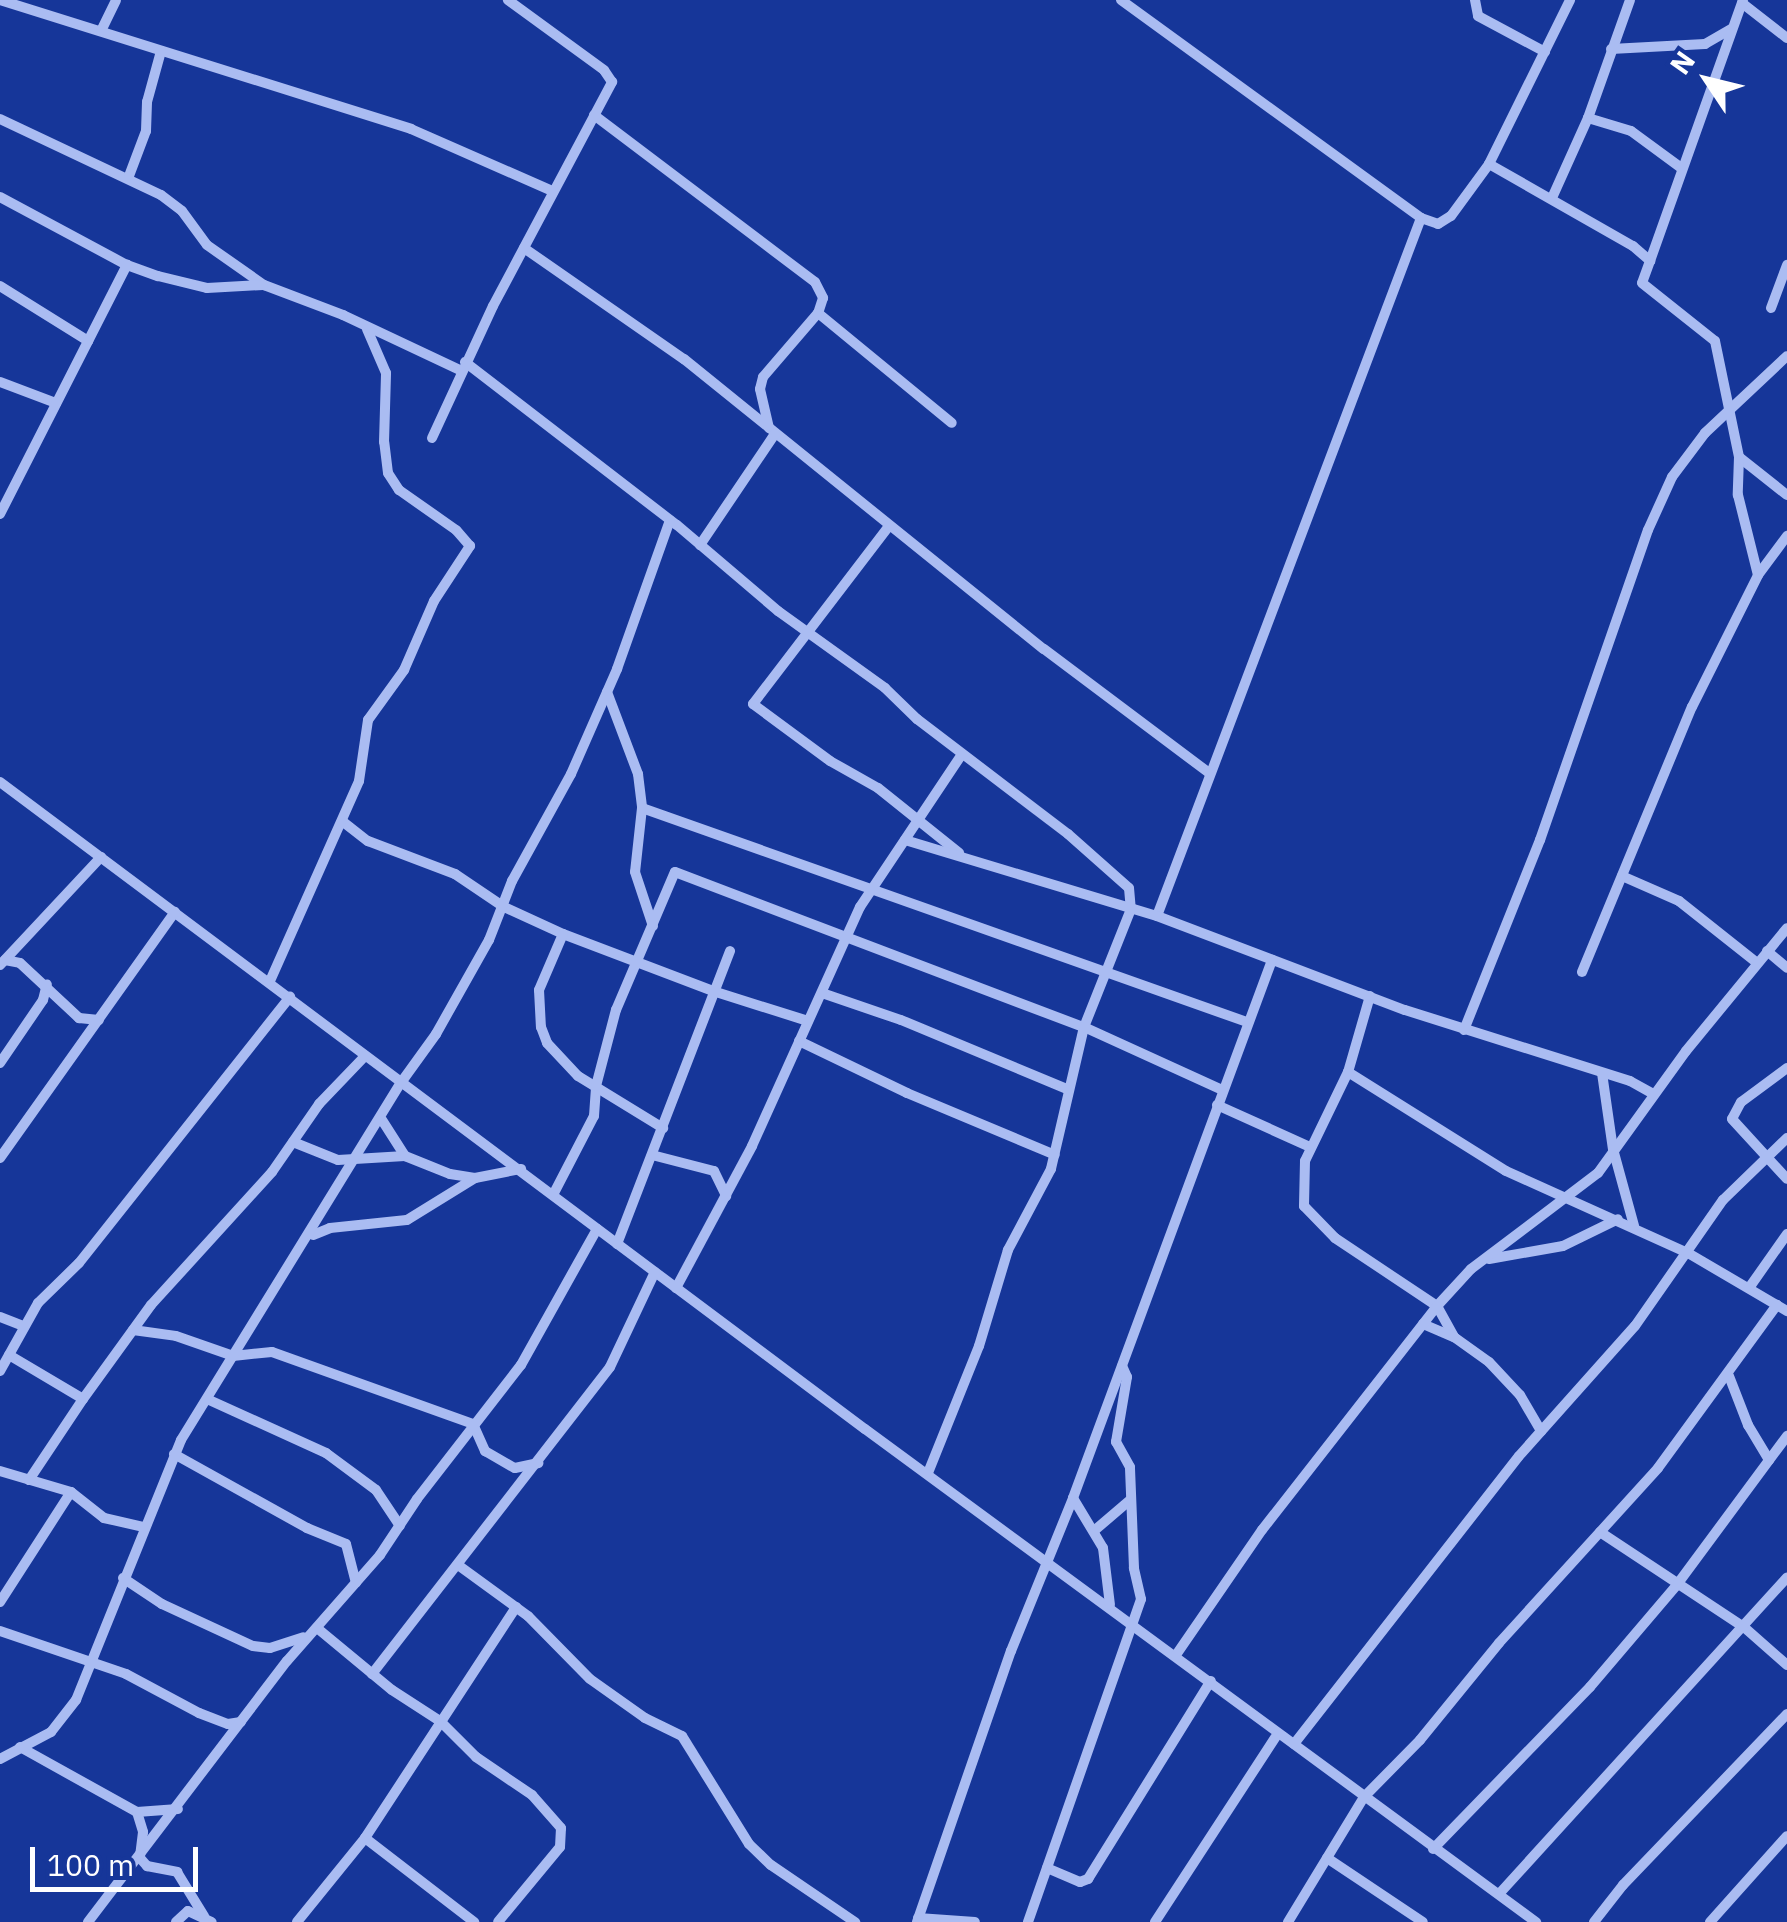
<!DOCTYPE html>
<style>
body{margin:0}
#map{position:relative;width:1787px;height:1922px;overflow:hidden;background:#163699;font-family:"IBM Plex Sans",sans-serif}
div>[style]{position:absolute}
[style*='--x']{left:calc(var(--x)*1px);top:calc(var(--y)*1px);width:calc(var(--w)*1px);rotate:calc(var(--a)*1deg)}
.minor>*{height:10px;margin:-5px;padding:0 5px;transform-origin:5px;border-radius:5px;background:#aabcf2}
span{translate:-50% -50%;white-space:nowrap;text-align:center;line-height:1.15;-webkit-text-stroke:9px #163699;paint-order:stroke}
.north{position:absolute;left:1657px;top:30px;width:100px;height:100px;-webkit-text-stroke:8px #163699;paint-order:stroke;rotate:305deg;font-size:28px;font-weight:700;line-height:40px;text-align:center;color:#fff}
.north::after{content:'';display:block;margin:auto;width:35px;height:45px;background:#fff;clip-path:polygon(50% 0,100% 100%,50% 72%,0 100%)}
.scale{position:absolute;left:30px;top:1847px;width:168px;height:45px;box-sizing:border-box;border:5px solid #fff;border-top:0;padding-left:12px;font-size:30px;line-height:35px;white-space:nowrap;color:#fff;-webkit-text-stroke:8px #163699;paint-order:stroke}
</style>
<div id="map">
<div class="minor">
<div style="--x:0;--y:0;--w:431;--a:17.4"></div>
<div style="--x:411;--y:129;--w:154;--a:23.7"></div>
<div style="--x:1121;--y:0;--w:371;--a:36"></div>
<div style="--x:1421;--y:218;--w:18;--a:19"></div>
<div style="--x:1438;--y:224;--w:15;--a:-32"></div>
<div style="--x:1451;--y:216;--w:64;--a:-53.8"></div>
<div style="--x:1489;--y:164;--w:166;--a:29.7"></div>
<div style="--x:1633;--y:246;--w:23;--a:41"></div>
<div style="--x:1650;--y:261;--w:23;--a:110"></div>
<div style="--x:1642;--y:283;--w:93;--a:38.5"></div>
<div style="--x:1715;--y:341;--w:118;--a:78.3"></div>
<div style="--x:1739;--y:457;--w:61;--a:38.4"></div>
<div style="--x:1475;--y:0;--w:16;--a:79"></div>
<div style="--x:1478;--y:16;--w:76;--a:28.2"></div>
<div style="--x:1742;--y:3;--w:57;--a:37.9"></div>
<div style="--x:101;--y:31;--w:34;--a:-64"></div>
<div style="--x:1611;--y:49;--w:94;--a:-3"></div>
<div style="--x:1705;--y:44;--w:30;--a:-30"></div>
<div style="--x:594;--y:115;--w:277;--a:37.1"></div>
<div style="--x:815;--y:282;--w:18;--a:63"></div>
<div style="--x:823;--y:298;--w:16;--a:108"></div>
<div style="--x:818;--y:313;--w:173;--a:39.4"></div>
<div style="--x:1588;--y:118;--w:45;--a:16.8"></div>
<div style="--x:1631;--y:131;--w:61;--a:36.3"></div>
<div style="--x:0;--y:119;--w:178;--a:25.3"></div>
<div style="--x:161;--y:195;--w:26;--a:37"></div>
<div style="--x:182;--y:211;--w:42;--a:53.7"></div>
<div style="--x:207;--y:245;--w:70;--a:35.1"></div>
<div style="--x:264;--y:285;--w:85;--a:20.8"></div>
<div style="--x:343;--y:315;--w:132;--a:25.2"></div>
<div style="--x:1489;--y:164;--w:183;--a:-63.7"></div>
<div style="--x:129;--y:176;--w:48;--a:-69.3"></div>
<div style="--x:146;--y:131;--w:29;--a:-88"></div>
<div style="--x:147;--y:102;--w:53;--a:-74.6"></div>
<div style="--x:0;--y:197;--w:144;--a:28.2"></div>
<div style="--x:127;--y:265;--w:33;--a:20"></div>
<div style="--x:158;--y:276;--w:50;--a:13.8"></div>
<div style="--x:207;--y:288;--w:56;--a:-3.1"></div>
<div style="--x:1552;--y:198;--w:88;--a:-65.8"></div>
<div style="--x:1588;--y:118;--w:125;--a:-70.4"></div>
<div style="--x:1421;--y:218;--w:746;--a:110.72"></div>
<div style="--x:1157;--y:916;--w:265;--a:20.8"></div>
<div style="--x:1405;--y:1010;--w:236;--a:17.5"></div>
<div style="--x:1630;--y:1081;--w:26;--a:29"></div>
<div style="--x:524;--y:248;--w:195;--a:34.8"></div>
<div style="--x:684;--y:359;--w:462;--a:38.9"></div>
<div style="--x:1044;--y:649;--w:205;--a:36.9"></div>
<div style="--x:1650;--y:261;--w:277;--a:-70.4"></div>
<div style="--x:0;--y:286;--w:104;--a:32"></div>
<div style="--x:1771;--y:308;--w:46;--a:-69.6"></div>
<div style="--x:465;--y:362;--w:267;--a:37.6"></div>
<div style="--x:677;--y:525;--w:133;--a:40.4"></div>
<div style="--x:778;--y:611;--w:132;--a:35.7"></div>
<div style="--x:885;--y:688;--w:45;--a:44.1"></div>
<div style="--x:917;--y:719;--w:190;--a:37.3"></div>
<div style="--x:1068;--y:834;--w:81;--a:41.5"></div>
<div style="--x:1129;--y:888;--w:21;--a:85"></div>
<div style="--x:1131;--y:909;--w:127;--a:111.7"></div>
<div style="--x:1084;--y:1027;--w:146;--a:103.1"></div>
<div style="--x:1051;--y:1169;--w:92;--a:118"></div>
<div style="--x:1008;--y:1250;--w:100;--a:106.8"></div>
<div style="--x:979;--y:1346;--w:137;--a:111.9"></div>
<div style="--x:0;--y:382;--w:60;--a:20.6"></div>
<div style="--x:769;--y:428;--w:40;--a:-103"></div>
<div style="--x:760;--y:389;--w:12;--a:-76"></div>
<div style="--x:763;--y:377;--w:84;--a:-49.3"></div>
<div style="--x:432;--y:438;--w:145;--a:-65.2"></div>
<div style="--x:493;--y:306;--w:254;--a:-62"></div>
<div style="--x:612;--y:82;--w:14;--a:-124"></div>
<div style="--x:604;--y:70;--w:119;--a:-143.9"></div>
<div style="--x:1739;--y:457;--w:38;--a:92"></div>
<div style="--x:1738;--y:495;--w:82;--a:76"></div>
<div style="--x:0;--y:514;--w:280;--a:-63"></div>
<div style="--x:889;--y:526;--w:224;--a:127.4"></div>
<div style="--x:753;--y:704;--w:96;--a:36.5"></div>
<div style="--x:830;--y:761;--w:55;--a:29.4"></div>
<div style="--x:878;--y:788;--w:104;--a:38.7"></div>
<div style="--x:700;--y:545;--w:134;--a:-56"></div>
<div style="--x:607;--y:692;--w:88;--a:69.3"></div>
<div style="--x:638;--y:774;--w:34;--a:83"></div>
<div style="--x:642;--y:808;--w:64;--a:96.2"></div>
<div style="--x:635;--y:872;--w:57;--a:71.6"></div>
<div style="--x:0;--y:782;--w:1080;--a:36.8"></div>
<div style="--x:865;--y:1429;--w:833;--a:36.31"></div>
<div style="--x:642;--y:808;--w:642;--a:19.48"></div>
<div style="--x:342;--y:821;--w:33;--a:38"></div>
<div style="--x:368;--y:841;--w:93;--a:20.8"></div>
<div style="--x:455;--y:874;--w:59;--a:34"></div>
<div style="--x:504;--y:907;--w:65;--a:24.6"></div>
<div style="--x:563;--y:934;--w:164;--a:20.8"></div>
<div style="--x:716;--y:992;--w:96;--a:17.5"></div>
<div style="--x:905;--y:840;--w:263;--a:16.8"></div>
<div style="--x:1622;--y:876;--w:62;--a:23.7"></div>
<div style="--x:1679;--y:901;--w:98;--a:38.4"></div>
<div style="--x:563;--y:934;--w:61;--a:113.2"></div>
<div style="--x:539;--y:990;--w:37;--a:87"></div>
<div style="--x:541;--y:1027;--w:17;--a:69"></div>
<div style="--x:547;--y:1043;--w:45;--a:46.8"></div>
<div style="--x:578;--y:1076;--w:100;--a:31.5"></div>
<div style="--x:1767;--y:951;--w:26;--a:40"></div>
<div style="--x:5;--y:960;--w:15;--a:11"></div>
<div style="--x:20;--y:963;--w:81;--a:43"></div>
<div style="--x:79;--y:1018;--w:20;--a:6"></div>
<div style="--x:0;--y:965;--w:148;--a:-46.9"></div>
<div style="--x:1582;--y:972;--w:287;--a:-67.5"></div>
<div style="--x:1692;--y:707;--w:148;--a:-63.4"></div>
<div style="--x:1758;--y:575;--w:49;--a:-53.4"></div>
<div style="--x:270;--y:981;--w:219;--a:-66"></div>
<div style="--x:359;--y:781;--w:62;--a:-81.6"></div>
<div style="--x:368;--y:720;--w:62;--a:-54.2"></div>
<div style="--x:404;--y:670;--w:75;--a:-66.5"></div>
<div style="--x:434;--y:601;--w:66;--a:-56.8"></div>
<div style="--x:470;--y:546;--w:21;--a:-131"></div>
<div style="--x:456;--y:530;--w:70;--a:-144.9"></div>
<div style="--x:399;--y:490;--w:20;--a:-123"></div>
<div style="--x:388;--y:473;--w:31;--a:-97"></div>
<div style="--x:384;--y:442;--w:69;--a:-88.3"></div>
<div style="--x:386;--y:373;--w:48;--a:-113.4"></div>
<div style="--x:822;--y:993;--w:83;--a:18.9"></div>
<div style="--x:901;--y:1020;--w:180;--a:22.6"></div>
<div style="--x:1370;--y:996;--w:79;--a:106.1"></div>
<div style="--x:1348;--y:1072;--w:186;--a:32.1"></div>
<div style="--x:1506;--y:1171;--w:200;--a:24.3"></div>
<div style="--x:1688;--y:1253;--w:115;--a:30.4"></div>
<div style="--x:1464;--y:1030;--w:205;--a:-68.2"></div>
<div style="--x:1540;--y:840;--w:328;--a:-70.8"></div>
<div style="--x:1648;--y:530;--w:58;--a:-65.6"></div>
<div style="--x:1672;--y:477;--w:55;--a:-53.1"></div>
<div style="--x:1705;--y:433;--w:112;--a:-43.2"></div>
<div style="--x:799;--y:1041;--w:120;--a:25.7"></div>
<div style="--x:907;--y:1093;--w:160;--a:22.7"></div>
<div style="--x:0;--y:1063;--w:76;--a:-55.7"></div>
<div style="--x:43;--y:1000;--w:16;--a:-76"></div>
<div style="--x:1787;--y:1068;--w:57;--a:143.5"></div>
<div style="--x:1741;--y:1102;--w:19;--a:118"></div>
<div style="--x:1732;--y:1119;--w:81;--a:47.5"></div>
<div style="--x:1348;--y:1072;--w:99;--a:115.8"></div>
<div style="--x:1305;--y:1161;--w:45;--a:91.3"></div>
<div style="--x:1304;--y:1206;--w:45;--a:45.9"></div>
<div style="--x:1335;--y:1238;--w:123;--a:33.7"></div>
<div style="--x:1437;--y:1306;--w:35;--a:61"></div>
<div style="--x:1602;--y:1073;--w:77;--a:81.8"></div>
<div style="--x:1613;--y:1149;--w:80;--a:74.7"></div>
<div style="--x:1217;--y:1105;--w:102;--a:24.3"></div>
<div style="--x:382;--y:1120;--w:43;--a:57.4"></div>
<div style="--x:293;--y:1142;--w:48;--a:21.8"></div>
<div style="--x:338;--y:1160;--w:67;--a:-3.4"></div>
<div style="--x:405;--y:1156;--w:48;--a:21.8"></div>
<div style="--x:450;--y:1174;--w:25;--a:9"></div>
<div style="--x:475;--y:1178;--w:47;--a:-11.1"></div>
<div style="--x:652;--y:1155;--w:64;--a:14.5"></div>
<div style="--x:714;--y:1171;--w:28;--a:64"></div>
<div style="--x:0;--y:1158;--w:302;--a:-54.6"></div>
<div style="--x:553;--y:1195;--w:89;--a:-62.6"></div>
<div style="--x:594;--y:1116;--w:30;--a:-86"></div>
<div style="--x:596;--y:1086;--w:79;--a:-75.3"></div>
<div style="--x:616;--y:1010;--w:150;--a:-66.9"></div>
<div style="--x:675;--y:872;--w:437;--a:20.8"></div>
<div style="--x:1084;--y:1027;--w:152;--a:24.5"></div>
<div style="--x:313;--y:1235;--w:18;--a:-22"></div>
<div style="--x:330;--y:1228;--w:77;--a:-5.9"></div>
<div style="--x:407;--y:1220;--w:80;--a:-31.7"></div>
<div style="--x:617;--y:1244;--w:314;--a:-68.9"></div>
<div style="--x:1489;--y:1259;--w:75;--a:-10"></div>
<div style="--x:1563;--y:1246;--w:61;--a:-26.1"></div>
<div style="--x:676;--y:1288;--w:161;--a:-61.8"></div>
<div style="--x:752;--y:1146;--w:262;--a:-65.7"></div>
<div style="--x:860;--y:907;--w:184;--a:-56.3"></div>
<div style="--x:1749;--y:1288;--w:66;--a:-54.9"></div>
<div style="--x:0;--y:1317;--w:26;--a:21"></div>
<div style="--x:1423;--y:1324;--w:34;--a:23"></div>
<div style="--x:1454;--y:1337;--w:43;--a:35.5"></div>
<div style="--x:1489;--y:1362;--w:45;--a:46.8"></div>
<div style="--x:1520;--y:1395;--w:42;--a:59.7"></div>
<div style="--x:133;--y:1330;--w:43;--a:7.9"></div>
<div style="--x:176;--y:1336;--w:60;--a:19.3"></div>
<div style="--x:233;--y:1356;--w:39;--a:-6"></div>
<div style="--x:272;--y:1352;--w:214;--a:19.7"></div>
<div style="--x:473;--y:1424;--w:30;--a:66"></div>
<div style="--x:485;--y:1451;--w:34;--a:30"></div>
<div style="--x:515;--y:1468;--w:24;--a:-12"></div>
<div style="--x:9;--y:1355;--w:86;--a:30.7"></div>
<div style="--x:83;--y:1399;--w:116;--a:-54.1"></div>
<div style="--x:151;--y:1305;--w:180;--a:-47.7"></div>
<div style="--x:272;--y:1172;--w:83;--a:-55.3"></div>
<div style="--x:319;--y:1104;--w:66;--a:-46.2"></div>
<div style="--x:0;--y:1371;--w:78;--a:-60.8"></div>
<div style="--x:38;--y:1303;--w:57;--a:-44.3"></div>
<div style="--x:79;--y:1263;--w:340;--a:-51.6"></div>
<div style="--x:1729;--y:1376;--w:53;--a:68.8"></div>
<div style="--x:1748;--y:1425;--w:41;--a:59"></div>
<div style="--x:207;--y:1399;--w:131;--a:24.4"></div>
<div style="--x:326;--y:1453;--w:62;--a:36.5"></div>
<div style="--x:376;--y:1490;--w:43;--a:56.3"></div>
<div style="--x:174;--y:1454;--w:152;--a:29.1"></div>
<div style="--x:307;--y:1528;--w:42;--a:22.3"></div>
<div style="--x:346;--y:1544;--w:40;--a:75.6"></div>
<div style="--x:0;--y:1471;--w:74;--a:16.5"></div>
<div style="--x:71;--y:1492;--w:42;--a:38.2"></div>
<div style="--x:104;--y:1518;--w:41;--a:12.7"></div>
<div style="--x:29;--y:1480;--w:97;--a:-56.3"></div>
<div style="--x:1073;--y:1498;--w:58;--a:59"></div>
<div style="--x:1103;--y:1548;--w:57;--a:83"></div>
<div style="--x:1095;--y:1530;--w:45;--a:-40.5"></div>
<div style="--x:1600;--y:1532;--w:174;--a:33.5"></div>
<div style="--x:1745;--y:1628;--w:56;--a:41.4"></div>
<div style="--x:458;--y:1565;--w:87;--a:36.1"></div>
<div style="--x:528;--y:1616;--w:88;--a:45.5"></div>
<div style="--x:590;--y:1679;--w:67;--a:35.3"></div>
<div style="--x:645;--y:1718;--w:41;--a:25.9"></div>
<div style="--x:682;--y:1736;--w:127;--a:58.2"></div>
<div style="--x:749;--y:1844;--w:30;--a:44"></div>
<div style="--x:771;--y:1865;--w:102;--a:34.2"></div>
<div style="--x:123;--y:1578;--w:47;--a:33.7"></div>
<div style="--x:162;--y:1604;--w:100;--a:24.8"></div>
<div style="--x:253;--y:1646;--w:17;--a:7"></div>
<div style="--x:270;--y:1648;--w:35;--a:-18"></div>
<div style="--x:0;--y:1602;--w:131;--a:-57.2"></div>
<div style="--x:317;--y:1628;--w:97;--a:39.6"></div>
<div style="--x:392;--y:1690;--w:57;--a:32.9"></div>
<div style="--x:440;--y:1721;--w:51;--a:45"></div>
<div style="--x:476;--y:1757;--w:68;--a:34.2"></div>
<div style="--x:532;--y:1795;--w:44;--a:48.7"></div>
<div style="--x:561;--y:1828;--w:19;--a:93"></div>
<div style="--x:560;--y:1847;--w:97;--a:129.6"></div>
<div style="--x:0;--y:1631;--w:133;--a:18.8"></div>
<div style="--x:126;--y:1674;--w:83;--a:28.1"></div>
<div style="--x:199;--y:1713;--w:31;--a:21"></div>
<div style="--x:228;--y:1724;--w:13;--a:-9"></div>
<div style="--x:1176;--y:1655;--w:152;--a:-55.5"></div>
<div style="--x:1262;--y:1530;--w:284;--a:-52"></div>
<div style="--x:1437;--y:1306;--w:50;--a:-47.4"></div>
<div style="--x:1471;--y:1269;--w:159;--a:-37.1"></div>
<div style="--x:1598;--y:1173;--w:150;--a:-54.2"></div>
<div style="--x:1686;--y:1051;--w:159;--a:-50.6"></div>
<div style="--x:372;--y:1674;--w:388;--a:-52.2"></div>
<div style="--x:610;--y:1367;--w:105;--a:-64.7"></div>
<div style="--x:1294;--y:1744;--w:365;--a:-52"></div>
<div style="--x:1519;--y:1456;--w:174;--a:-48.3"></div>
<div style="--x:1635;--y:1326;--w:154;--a:-55.1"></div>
<div style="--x:1723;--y:1200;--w:89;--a:-44.1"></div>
<div style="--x:20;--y:1747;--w:134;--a:29.1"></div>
<div style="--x:137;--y:1812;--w:41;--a:-4.2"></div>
<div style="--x:0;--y:1759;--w:58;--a:-27.9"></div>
<div style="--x:51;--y:1732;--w:41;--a:-52"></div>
<div style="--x:76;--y:1700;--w:280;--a:-68"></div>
<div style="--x:181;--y:1440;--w:418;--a:-58.4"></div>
<div style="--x:400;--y:1084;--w:62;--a:-54.2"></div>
<div style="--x:436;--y:1034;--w:108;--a:-60.6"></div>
<div style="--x:489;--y:940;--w:63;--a:-68.7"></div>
<div style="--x:512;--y:881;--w:122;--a:-61.1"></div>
<div style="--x:571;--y:774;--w:115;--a:-66.3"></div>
<div style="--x:617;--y:669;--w:158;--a:-70.4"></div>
<div style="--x:137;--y:1812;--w:21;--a:73"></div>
<div style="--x:143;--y:1832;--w:26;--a:97"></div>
<div style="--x:140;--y:1858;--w:11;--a:49"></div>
<div style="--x:147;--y:1866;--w:31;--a:11"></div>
<div style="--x:177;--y:1872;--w:52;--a:58.5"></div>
<div style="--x:365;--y:1838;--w:138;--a:37.6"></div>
<div style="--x:1433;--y:1849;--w:226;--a:-45.9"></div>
<div style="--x:1590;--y:1687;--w:133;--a:-49.6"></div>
<div style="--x:1676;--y:1586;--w:187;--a:-53.5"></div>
<div style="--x:1327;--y:1858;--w:115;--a:33.7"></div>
<div style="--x:1047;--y:1868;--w:36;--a:23"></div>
<div style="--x:1080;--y:1882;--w:9;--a:-21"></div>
<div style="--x:1088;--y:1879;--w:233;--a:-58.2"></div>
<div style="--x:1499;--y:1894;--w:428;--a:-47.7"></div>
<div style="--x:918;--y:1918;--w:57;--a:4"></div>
<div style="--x:88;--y:1922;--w:328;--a:-52.7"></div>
<div style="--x:287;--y:1661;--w:141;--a:-48.7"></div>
<div style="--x:380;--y:1555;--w:67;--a:-56.5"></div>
<div style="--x:417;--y:1499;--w:170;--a:-52.2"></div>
<div style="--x:521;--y:1365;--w:156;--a:-60.8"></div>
<div style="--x:176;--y:1922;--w:16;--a:-43"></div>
<div style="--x:188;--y:1911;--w:26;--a:25"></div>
<div style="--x:297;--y:1922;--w:108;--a:-51"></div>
<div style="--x:365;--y:1838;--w:276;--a:-56.8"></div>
<div style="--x:917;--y:1922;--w:287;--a:-70.9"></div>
<div style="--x:1011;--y:1651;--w:165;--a:-67.9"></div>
<div style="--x:1073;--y:1498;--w:574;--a:-69.7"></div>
<div style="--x:1028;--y:1922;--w:342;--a:-70.7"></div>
<div style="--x:1141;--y:1599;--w:32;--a:-103"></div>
<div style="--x:1134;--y:1568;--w:101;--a:-92.3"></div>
<div style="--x:1130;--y:1467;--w:29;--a:-119"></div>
<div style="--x:1116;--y:1442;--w:66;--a:-80.4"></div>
<div style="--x:1127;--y:1377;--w:12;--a:-114"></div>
<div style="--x:1155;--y:1922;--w:225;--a:-56.9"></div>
<div style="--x:1288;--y:1922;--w:146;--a:-58.7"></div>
<div style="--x:1364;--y:1797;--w:80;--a:-45.5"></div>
<div style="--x:1420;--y:1740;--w:125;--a:-50.8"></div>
<div style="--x:1499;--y:1643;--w:236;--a:-47.7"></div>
<div style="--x:1658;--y:1468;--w:202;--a:-53.9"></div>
<div style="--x:1594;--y:1922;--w:47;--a:-51.9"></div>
<div style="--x:1623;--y:1885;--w:237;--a:-46.2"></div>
<div style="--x:1710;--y:1922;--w:115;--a:-48.2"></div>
</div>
<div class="north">N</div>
<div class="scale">100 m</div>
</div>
